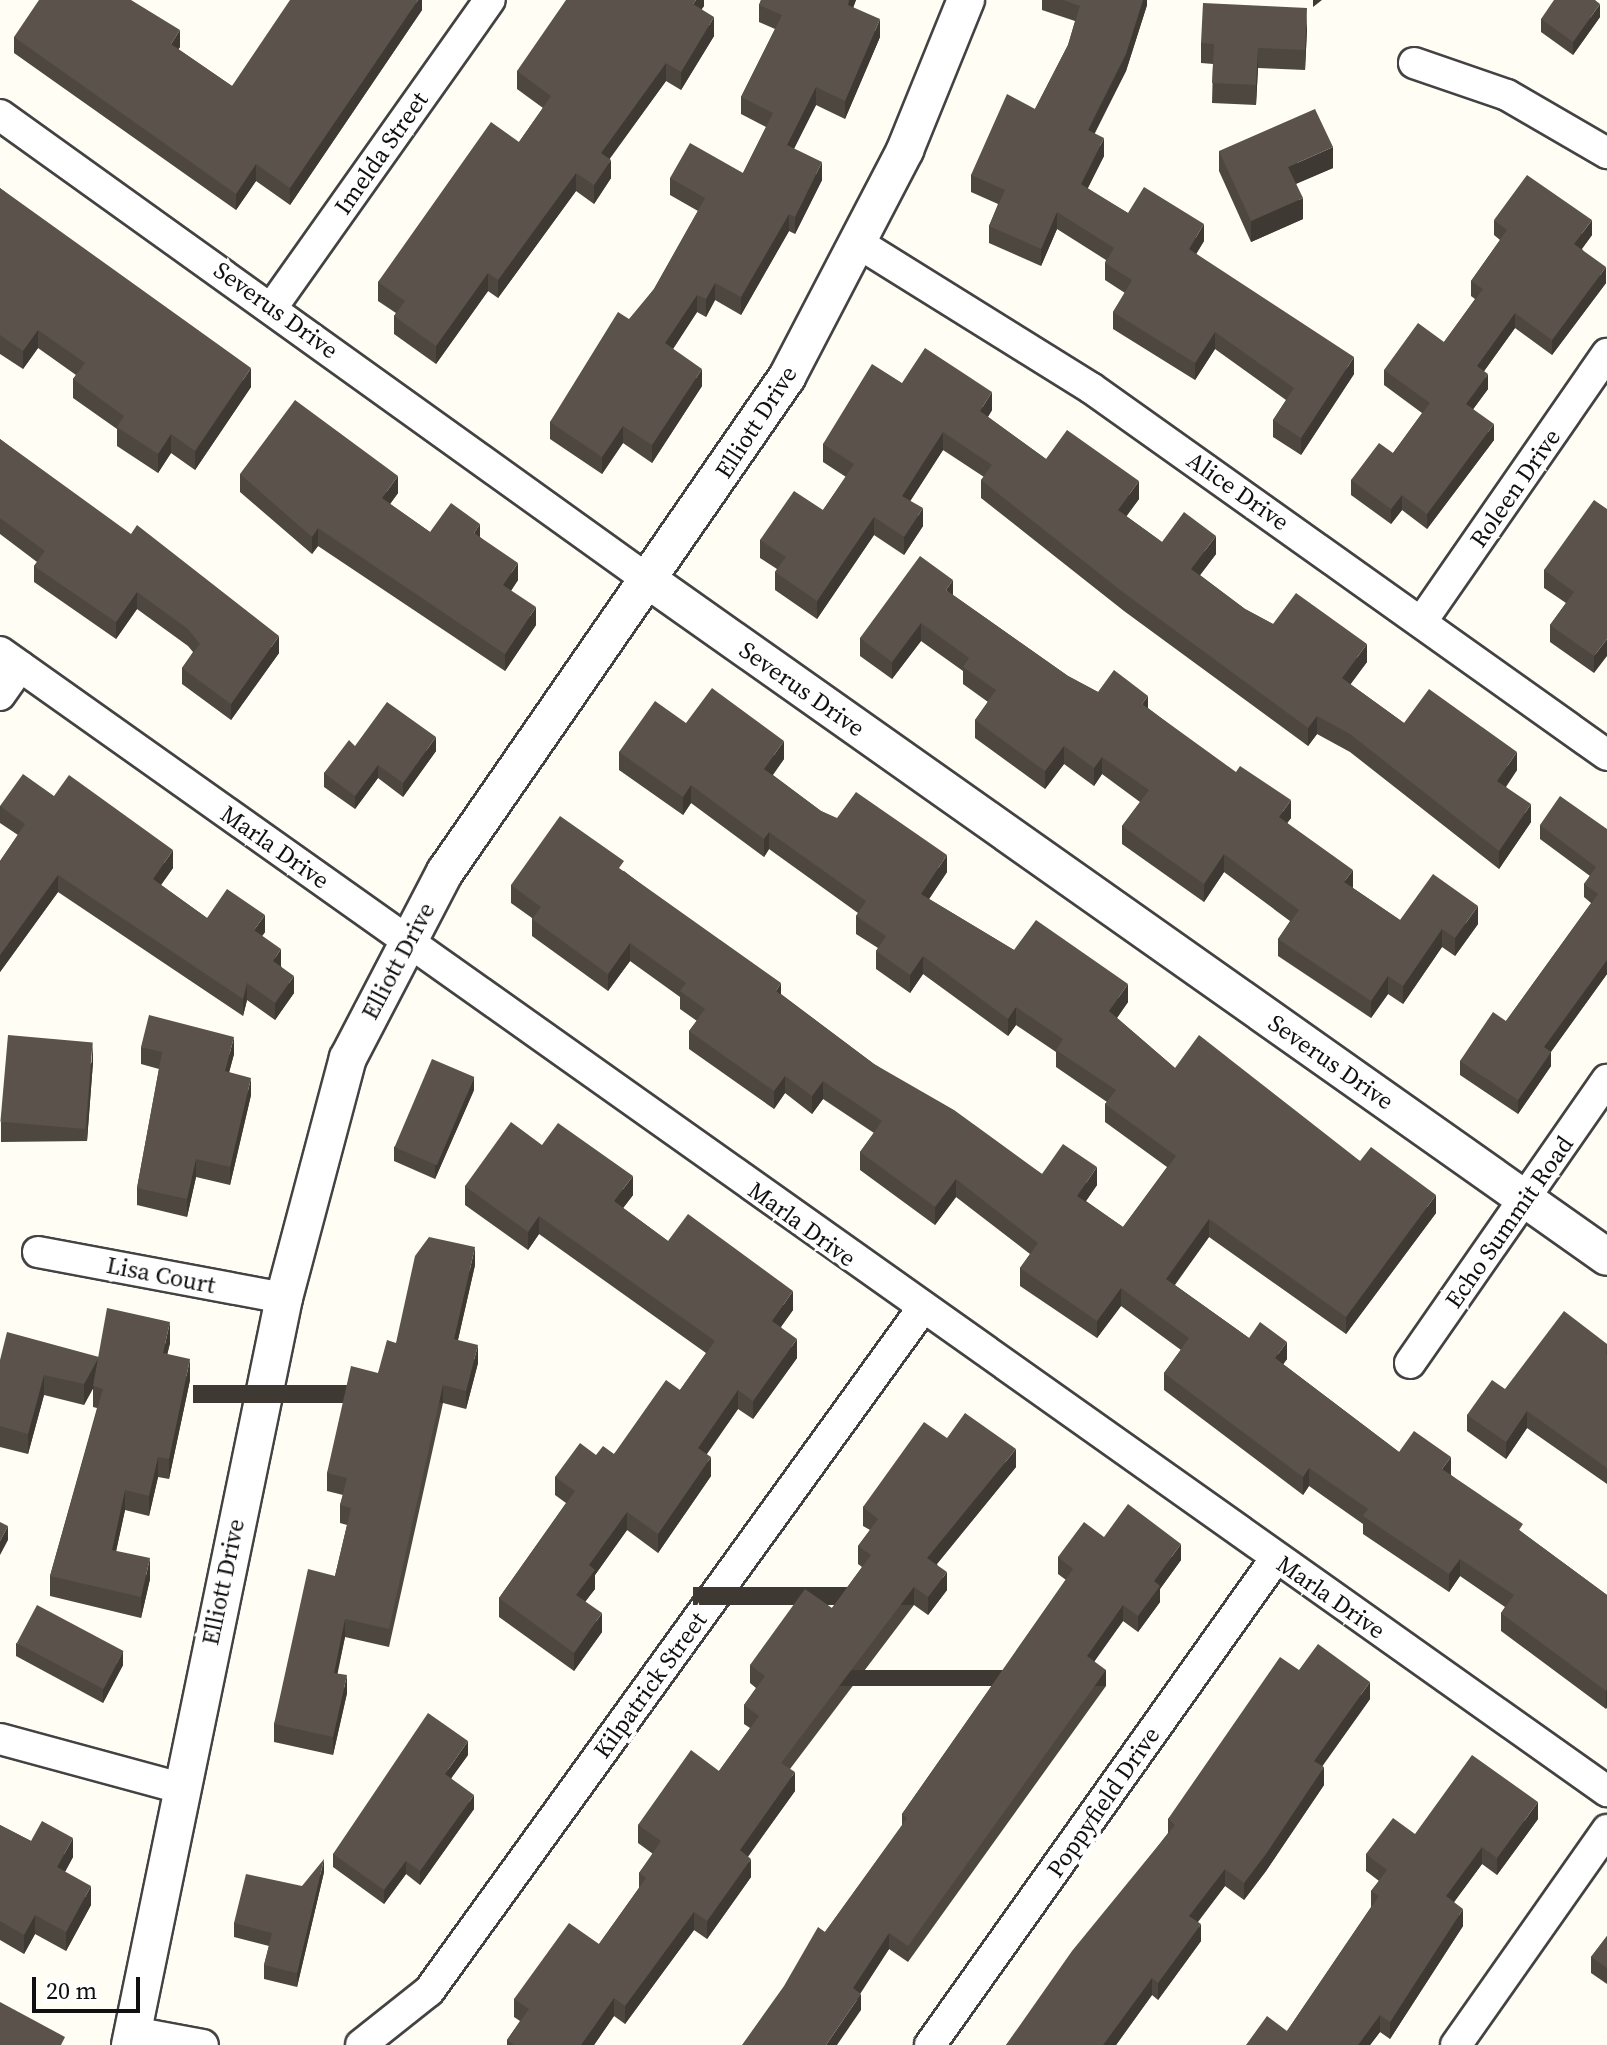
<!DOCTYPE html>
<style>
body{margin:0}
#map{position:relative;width:1607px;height:2045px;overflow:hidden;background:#fffdf4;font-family:"Source Serif 4",serif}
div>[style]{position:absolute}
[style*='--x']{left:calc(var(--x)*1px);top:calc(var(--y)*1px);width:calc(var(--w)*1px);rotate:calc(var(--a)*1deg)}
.roads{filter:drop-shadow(2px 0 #434343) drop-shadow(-2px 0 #434343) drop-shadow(0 2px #434343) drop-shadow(0 -2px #434343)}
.minor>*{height:30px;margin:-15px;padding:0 15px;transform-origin:15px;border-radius:15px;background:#fff}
.tertiary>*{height:36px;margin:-18px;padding:0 18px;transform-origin:18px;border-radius:18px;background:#fff}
.wall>*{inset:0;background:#4d4740}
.shaded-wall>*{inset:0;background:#3f3934;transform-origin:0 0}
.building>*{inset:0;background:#5a524b;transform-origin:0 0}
span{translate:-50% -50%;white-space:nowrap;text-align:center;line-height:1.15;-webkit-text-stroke:8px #fff;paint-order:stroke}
.street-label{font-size:24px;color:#101010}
.scale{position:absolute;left:32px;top:1977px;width:108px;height:36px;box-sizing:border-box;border:4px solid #101010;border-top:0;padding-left:10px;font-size:24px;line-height:28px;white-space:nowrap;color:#101010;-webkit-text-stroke:6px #fff;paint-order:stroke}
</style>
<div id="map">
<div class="roads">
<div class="minor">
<div style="--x:1414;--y:63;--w:98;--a:19"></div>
<div style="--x:1507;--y:95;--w:116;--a:30.1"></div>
<div style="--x:0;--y:115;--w:801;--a:35.65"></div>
<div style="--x:858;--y:243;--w:274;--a:31.9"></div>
<div style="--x:1091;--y:388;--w:633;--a:35.42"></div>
<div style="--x:273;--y:306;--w:375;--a:-54.7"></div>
<div style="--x:1422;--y:621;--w:325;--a:-55.3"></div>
<div style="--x:0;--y:652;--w:1970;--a:35.33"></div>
<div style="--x:0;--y:695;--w:35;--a:-55"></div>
<div style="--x:38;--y:1252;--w:250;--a:10.6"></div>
<div style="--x:1410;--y:1363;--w:345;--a:-55.2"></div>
<div style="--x:0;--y:1739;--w:187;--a:15.2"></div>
<div style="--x:133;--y:2032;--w:71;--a:10.5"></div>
<div style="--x:361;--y:2045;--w:87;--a:-38.5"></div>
<div style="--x:429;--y:1991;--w:842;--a:-54.14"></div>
<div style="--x:930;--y:2045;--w:597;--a:-54.61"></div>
<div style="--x:1456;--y:2045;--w:263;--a:-54.9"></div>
</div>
<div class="tertiary">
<div style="--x:651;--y:582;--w:1170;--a:35.22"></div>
<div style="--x:130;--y:2045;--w:763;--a:-78.35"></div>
<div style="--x:284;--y:1298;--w:248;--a:-75.1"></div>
<div style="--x:348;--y:1058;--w:210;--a:-62.5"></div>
<div style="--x:445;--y:872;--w:602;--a:-55.36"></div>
<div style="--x:787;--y:377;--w:256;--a:-62.5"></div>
<div style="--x:905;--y:150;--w:162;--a:-67.9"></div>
</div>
</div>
<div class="wall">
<div style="clip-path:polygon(422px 0,422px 10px,290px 205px,256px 181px,236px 210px,14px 53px,14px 37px,180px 47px,178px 49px,232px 86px)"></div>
<div style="clip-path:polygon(704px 0,704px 6px,701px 9px,714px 36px,681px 90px,666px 81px,609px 159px,611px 178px,594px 204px,576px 191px,498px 298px,488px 291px,436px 364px,394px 334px,394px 316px,396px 313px,378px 301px,378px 282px,519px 142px,543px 108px,517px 89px,517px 71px)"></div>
<div style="clip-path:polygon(761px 0,856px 0,853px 7px,880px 37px,845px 119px,816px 105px,794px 149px,822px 180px,795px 234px,789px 231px,741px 315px,715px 300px,706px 317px,697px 312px,673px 349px,702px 386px,652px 463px,623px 443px,602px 474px,550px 439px,550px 422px,654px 289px,698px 211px,670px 195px,670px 178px,743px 173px,766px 127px,741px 114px,741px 97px,775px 29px,759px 22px,759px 5px)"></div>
<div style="clip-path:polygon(1042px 0,1147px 0,1147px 5px,1126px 71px,1094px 133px,1104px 156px,1087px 189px,1128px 213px,1204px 241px,1196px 254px,1354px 374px,1301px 455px,1273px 437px,1273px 420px,1286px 400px,1215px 349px,1195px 380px,1113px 329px,1113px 312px,1125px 293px,1105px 280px,1105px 263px,1106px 260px,1057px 229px,1041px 266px,989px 243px,989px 226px,998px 204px,971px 192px,971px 175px,1035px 109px,1068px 45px,1075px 21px,1042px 10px)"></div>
<div style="clip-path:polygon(1600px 17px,1573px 55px,1541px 32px,1541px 19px)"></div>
<div style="clip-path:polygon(1307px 29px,1305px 70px,1258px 68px,1256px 105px,1212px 103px,1213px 64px,1201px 63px,1201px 43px)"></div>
<div style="clip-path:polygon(1219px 151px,1333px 168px,1296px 184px,1303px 219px,1251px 242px,1219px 171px)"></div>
<div style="clip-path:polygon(0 188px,251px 387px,195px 470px,171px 453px,158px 473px,117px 446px,117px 429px,73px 398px,73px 379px,76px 375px,38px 348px,23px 369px,0 354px)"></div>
<div style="clip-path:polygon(1494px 220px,1592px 235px,1582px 249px,1606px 283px,1552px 355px,1515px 328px,1484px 371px,1488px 389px,1473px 409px,1494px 440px,1427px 529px,1402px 510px,1391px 524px,1351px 495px,1351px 480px,1393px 453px,1422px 413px,1384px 385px,1384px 370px,1444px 342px,1475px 299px,1471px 296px,1471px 281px,1500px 240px,1494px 235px)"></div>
<div style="clip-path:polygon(902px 383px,992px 410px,988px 417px,1046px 459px,1139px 499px,1126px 516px,1162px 542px,1216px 554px,1200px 575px,1245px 609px,1273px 624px,1367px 662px,1350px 684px,1404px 723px,1517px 770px,1506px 787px,1531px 822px,1499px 869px,1350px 752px,1317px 734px,1308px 746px,1124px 611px,981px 498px,981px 480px,984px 477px,943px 450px,910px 501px,923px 526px,904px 555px,874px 535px,817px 619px,775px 590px,775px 572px,777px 569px,760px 558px,760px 540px,823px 510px,846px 477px,823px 462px,823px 444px)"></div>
<div style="clip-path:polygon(0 439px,279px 653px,231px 720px,182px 684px,182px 668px,193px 652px,188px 646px,137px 609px,116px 639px,34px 582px,34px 566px,37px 562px,0 534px)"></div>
<div style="clip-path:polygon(240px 474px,398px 493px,390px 504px,430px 532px,480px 537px,518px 580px,511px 591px,536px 625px,505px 671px,318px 546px,312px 554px,240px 492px)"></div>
<div style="clip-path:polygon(1607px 509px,1594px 673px,1550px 642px,1550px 625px,1566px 603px,1544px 588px,1544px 570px)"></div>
<div style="clip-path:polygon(953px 595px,1068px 676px,1098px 692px,1148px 708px,1291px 818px,1287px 823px,1353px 888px,1400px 920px,1478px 924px,1455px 956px,1442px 947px,1403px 1004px,1388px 994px,1371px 1018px,1278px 956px,1278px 939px,1290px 921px,1224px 872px,1204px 902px,1122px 844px,1122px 826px,1140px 802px,1102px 774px,1094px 786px,1064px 764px,1045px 789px,975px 738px,975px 720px,988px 702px,963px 684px,963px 671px,921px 641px,892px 679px,860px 656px,860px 638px)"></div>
<div style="clip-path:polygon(686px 723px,784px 759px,773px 775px,821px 811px,947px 872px,929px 899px,1014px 950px,1128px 1002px,1117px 1018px,1175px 1068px,1360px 1161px,1436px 1213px,1346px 1334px,1209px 1237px,1175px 1285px,1249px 1338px,1287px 1359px,1283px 1364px,1399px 1452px,1451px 1475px,1523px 1533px,1607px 1595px,1607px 1707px,1606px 1709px,1501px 1631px,1501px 1613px,1505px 1607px,1460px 1576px,1449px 1592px,1363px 1534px,1363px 1524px,1309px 1486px,1303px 1495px,1164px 1390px,1164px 1373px,1181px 1350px,1121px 1306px,1097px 1338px,1020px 1286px,1020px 1268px,1030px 1254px,956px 1197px,935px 1225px,860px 1170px,860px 1152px,874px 1133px,823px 1099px,812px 1114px,785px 1093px,774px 1109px,689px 1049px,689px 1031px,697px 1021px,680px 1009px,680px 997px,630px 961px,608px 991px,532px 936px,532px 918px,511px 903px,511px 885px,624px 871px,781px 994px,874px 1064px,1042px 1174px,1097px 1185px,1086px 1201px,1123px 1227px,1167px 1167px,1105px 1122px,1105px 1104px,1107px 1102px,1056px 1067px,1056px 1052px,1016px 1025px,1008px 1036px,923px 974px,910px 993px,876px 969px,876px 951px,878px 948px,856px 934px,856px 916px,858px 913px,769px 849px,764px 857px,691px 803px,683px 815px,619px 770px,619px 752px)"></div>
<div style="clip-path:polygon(355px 746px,436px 751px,403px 797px,378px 778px,355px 809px,324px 787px,324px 773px)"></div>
<div style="clip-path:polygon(54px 796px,173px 868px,161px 885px,207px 918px,265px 932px,262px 936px,281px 966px,294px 993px,275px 1020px,247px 1000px,243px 1016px,58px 892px,0 972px,0 861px,18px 835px,0 823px,0 806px)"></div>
<div style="clip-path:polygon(1540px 825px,1607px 829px,1607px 974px,1551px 1052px,1551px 1066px,1518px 1114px,1460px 1075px,1460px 1061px,1506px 1021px,1591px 903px,1584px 897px,1584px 884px,1590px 876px,1540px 839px)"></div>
<div style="clip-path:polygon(141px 1047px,234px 1054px,229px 1072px,251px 1095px,230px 1185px,196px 1177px,187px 1217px,137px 1205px,137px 1188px,159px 1069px,141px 1064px)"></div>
<div style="clip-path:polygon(93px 1062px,87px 1141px,1px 1142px,1px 1122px)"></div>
<div style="clip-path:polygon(474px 1090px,435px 1179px,394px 1161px,394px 1147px)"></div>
<div style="clip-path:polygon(542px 1145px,633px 1195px,623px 1208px,668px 1241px,793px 1310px,781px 1327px,797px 1358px,753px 1419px,738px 1409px,706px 1454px,711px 1476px,658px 1553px,627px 1530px,595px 1575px,595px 1589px,585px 1601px,602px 1632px,574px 1671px,499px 1617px,499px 1598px,566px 1503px,555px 1495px,555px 1477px,596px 1455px,614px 1454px,680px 1390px,706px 1353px,539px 1234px,528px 1250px,465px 1205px,465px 1186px)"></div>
<div style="clip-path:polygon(475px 1265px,458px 1340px,478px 1363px,466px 1409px,443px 1403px,389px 1647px,345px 1637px,337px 1673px,347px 1693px,333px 1755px,274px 1742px,274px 1724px,335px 1576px,347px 1525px,340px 1523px,340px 1505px,343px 1495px,327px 1491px,327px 1473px,378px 1373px,396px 1343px)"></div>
<div style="clip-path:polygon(170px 1343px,167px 1354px,190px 1380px,169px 1479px,158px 1477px,149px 1516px,125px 1510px,116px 1551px,150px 1579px,141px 1618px,50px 1596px,50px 1576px,97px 1408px,93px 1407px,93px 1387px,84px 1405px,44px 1395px,28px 1454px,0 1447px,0 1360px,99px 1357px)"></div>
<div style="clip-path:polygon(1607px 1344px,1607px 1484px,1527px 1428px,1506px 1459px,1467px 1431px,1467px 1415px)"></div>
<div style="clip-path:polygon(947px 1438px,1016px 1467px,937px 1564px,947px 1590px,928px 1615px,914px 1605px,790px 1769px,795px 1791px,748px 1856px,751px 1877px,707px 1939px,694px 1930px,625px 2024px,614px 2016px,594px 2045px,507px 2045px,507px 2040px,520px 2021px,514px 2017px,514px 1999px,599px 1944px,639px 1888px,639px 1873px,653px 1854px,638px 1843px,638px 1825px,719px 1771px,750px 1728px,744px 1724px,744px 1705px,756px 1688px,750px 1683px,750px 1665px,832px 1608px,862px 1567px,858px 1564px,858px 1546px,870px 1530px,863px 1526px,863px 1507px)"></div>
<div style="clip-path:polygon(1104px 1537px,1181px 1560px,1160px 1589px,1160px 1602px,1138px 1632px,1123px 1621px,1094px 1661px,1106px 1686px,908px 1962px,889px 1949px,860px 1993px,861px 2010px,825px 1932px,902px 1826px,902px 1814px,1066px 1580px,1058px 1574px,1058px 1557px)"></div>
<div style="clip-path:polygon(16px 1643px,123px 1665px,103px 1703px,16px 1656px)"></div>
<div style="clip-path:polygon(1299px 1670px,1370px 1699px,1322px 1766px,1324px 1785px,1266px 1871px,1244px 1900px,1225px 1886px,1198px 1922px,1201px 1941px,1158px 2000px,1152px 1995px,1116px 2045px,1006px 2045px,1168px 1833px,1168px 1819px)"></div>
<div style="clip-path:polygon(468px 1755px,451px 1778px,474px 1809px,420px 1885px,406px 1874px,384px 1904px,333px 1867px,333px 1854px)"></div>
<div style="clip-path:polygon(1538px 1819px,1497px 1875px,1482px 1864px,1454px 1902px,1463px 1926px,1390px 2039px,1380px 2032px,1370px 2045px,1246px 2045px,1287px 2031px,1371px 1907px,1371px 1891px,1379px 1881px,1366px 1871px,1366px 1854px,1415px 1834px)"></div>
<div style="clip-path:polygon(0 1825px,31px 1841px,73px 1857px,65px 1872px,91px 1905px,66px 1951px,35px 1934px,24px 1954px,0 1940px)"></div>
<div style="clip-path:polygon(324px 1872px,297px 1987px,264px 1979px,264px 1965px,269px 1946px,234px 1937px,234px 1923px,302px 1886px)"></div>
<div style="clip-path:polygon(1607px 1936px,1607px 1984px,1591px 1973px,1591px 1957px)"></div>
</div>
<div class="shaded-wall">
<div style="clip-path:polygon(418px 0,422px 0,422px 10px,290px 205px,290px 188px)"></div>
<div style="clip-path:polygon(696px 0,704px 0,704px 6px,693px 22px,693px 4px)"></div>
<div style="clip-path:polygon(849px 0,856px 0,848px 22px,848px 5px)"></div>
<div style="clip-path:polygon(1143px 0,1147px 0,1147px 5px,1126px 71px,1088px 147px,1088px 130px)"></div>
<div style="clip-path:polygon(1313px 0,1322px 0,1313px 7px)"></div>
<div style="clip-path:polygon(1600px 4px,1600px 17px,1573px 55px,1573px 42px)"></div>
<div style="clip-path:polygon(1307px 8px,1307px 29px,1305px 70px,1305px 50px)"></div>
<div style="clip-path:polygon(714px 17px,714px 36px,681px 90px,681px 72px)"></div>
<div style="clip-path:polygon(880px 19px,880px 37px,845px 119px,845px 101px)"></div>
<div style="clip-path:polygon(180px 30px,180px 47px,171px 60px,171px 44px)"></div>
<div style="clip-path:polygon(1258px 48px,1258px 68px,1256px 105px,1256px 85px)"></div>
<div style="clip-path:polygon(666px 63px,666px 81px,601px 171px,601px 153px)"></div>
<div style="clip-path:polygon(816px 87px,816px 105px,787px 162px,787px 145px)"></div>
<div style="clip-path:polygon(1104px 138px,1104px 156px,1081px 202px,1081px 184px)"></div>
<div style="clip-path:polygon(1333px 147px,1333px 168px,1288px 187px,1288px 167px)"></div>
<div style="clip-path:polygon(611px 160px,611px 178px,594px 204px,594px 185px)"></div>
<div style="clip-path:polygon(822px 162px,822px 180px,795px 234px,795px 217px)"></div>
<div style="clip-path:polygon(256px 164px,256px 181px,236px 210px,236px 194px)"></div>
<div style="clip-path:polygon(576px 173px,576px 191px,498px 298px,498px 280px)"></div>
<div style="clip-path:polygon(1303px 198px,1303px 219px,1251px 242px,1251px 221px)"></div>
<div style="clip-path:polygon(1057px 212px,1057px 229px,1041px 266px,1041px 249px)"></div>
<div style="clip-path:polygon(789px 214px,789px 231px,741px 315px,741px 297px)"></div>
<div style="clip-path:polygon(1592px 220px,1592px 235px,1574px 259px,1574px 244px)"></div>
<div style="clip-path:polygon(1204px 224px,1204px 241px,1189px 266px,1189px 249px)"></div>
<div style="clip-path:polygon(1606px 267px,1606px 283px,1552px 355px,1552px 340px)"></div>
<div style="clip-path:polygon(488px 273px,488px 291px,436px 364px,436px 346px)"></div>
<div style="clip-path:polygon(715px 283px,715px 300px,706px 317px,706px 299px)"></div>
<div style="clip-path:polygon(697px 295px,697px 312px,665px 361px,665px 343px)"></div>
<div style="clip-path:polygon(1515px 313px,1515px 328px,1477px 381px,1477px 366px)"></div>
<div style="clip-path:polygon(38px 330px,38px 348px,23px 369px,23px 351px)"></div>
<div style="clip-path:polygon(1215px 332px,1215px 349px,1195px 380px,1195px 363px)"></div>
<div style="clip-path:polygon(1354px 357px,1354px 374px,1301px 455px,1301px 438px)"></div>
<div style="clip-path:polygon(251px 368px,251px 387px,195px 470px,195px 451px)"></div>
<div style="clip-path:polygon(702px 369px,702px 386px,652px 463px,652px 445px)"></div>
<div style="clip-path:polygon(1488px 374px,1488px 389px,1466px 419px,1466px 404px)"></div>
<div style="clip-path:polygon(992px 392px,992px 410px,980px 429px,980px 411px)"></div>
<div style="clip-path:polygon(1494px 424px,1494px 440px,1427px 529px,1427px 514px)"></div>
<div style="clip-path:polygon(623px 426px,623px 443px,602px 474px,602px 457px)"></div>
<div style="clip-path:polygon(943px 432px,943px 450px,902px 514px,902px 496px)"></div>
<div style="clip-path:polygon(171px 434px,171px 453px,158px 473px,158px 454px)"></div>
<div style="clip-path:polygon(398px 476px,398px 493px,382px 515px,382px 498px)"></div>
<div style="clip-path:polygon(1139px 481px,1139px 499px,1118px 528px,1118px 510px)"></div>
<div style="clip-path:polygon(1402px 495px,1402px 510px,1391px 524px,1391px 509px)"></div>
<div style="clip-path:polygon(923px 508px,923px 526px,904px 555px,904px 537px)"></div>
<div style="clip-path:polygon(874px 517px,874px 535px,817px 619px,817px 601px)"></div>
<div style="clip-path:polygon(480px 524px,480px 541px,474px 533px)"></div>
<div style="clip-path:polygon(318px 528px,318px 546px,312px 554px,312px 537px)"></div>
<div style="clip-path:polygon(1216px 536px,1216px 554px,1191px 587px,1191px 569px)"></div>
<div style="clip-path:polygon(518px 563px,518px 580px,503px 602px,503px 585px)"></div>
<div style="clip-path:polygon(953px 580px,953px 597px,946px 590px)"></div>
<div style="clip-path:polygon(137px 592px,137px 609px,116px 639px,116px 622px)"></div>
<div style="clip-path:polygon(536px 607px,536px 625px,505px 671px,505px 654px)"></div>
<div style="clip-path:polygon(921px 623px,921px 641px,892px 679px,892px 662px)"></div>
<div style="clip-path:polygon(279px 636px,279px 653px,231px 720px,231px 704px)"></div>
<div style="clip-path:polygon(1607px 639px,1607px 656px,1594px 673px,1594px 656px)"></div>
<div style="clip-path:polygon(1367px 644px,1367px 662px,1342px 696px,1342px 678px)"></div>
<div style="clip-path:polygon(1148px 696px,1148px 713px,1142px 704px)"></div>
<div style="clip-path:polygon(1317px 716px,1317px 734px,1308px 746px,1308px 728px)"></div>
<div style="clip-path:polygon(436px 737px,436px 751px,403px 797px,403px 783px)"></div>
<div style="clip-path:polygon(784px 741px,784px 759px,764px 786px,764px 769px)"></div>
<div style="clip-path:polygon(1064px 746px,1064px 764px,1045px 789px,1045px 771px)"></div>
<div style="clip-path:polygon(1517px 752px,1517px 770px,1497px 799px,1497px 781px)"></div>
<div style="clip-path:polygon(1102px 757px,1102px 774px,1094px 786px,1094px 768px)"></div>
<div style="clip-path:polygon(378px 765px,378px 778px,355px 809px,355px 796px)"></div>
<div style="clip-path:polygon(691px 785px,691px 803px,683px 815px,683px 797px)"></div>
<div style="clip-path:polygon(1291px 800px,1291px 818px,1279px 834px,1279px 817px)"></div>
<div style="clip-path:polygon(1531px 804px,1531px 822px,1499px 869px,1499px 851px)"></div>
<div style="clip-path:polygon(769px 832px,769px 849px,764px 857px,764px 839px)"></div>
<div style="clip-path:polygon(173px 850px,173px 868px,153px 896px,153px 879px)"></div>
<div style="clip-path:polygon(1224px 854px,1224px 872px,1204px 902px,1204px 884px)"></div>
<div style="clip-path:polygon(947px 855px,947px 872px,921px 911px,921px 894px)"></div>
<div style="clip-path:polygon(1353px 870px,1353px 888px,1344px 882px)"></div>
<div style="clip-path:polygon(58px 875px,58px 892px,0 972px,0 955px)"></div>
<div style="clip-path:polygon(1478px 906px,1478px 924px,1455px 956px,1455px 938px)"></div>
<div style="clip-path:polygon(265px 915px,265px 932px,254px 947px,254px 930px)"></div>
<div style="clip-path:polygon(1442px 929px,1442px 947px,1403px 1004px,1403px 986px)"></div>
<div style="clip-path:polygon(630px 943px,630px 961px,608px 991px,608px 974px)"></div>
<div style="clip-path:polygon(281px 949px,281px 966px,273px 978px,273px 961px)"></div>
<div style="clip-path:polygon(923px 956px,923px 974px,910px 993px,910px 975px)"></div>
<div style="clip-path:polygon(1607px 960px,1607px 974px,1544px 1061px,1544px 1047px)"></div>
<div style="clip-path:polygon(294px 976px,294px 993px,275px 1020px,275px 1003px)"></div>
<div style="clip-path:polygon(1388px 976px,1388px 994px,1371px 1018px,1371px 1001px)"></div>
<div style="clip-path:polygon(247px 983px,247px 1000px,243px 1016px,243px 999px)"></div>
<div style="clip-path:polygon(781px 983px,781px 1001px,776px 991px)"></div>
<div style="clip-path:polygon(1128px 984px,1128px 1002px,1109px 1029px,1109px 1011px)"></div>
<div style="clip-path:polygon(1016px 1007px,1016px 1025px,1008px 1036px,1008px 1019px)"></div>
<div style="clip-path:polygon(234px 1037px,234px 1054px,225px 1088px,225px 1071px)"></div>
<div style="clip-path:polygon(93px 1042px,93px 1062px,87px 1141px,87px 1121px)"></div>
<div style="clip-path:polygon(1551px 1052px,1551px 1066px,1518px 1114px,1518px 1100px)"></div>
<div style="clip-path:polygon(785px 1076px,785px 1093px,774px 1109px,774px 1091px)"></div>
<div style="clip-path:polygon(474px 1077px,474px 1090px,435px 1179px,435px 1165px)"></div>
<div style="clip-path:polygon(251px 1078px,251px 1095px,230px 1185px,230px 1167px)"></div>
<div style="clip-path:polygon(823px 1081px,823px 1099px,812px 1114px,812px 1096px)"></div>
<div style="clip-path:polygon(196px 1159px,196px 1177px,187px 1217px,187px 1199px)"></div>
<div style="clip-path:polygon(1097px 1167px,1097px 1185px,1077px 1214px,1077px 1196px)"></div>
<div style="clip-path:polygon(633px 1176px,633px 1195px,614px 1220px,614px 1201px)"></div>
<div style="clip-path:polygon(956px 1179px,956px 1197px,935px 1225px,935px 1207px)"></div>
<div style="clip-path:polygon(1436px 1195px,1436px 1213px,1346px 1334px,1346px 1317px)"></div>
<div style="clip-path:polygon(539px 1216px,539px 1234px,528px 1250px,528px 1232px)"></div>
<div style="clip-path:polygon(1209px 1219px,1209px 1237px,1166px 1296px,1166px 1279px)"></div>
<div style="clip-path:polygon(475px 1247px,475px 1265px,454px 1357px,454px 1339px)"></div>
<div style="clip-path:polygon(1121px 1288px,1121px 1306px,1097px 1338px,1097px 1321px)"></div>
<div style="clip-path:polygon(793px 1291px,793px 1310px,772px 1339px,772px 1321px)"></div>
<div style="clip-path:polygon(170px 1322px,170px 1343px,163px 1373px,163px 1353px)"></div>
<div style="clip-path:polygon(797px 1339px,797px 1358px,753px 1419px,753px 1401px)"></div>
<div style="clip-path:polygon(1287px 1342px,1287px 1359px,1275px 1376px,1275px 1358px)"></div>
<div style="clip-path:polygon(478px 1345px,478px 1363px,466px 1409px,466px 1391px)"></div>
<div style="clip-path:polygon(99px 1357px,99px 1378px,84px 1405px,84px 1384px)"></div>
<div style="clip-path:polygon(190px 1359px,190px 1380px,169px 1479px,169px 1459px)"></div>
<div style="clip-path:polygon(44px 1375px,44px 1395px,28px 1454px,28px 1434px)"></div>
<div style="left:443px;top:1385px;width:18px;height:250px;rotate:90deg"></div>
<div style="clip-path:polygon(738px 1390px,738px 1409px,698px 1467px,698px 1448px)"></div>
<div style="clip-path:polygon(1527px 1411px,1527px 1428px,1506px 1459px,1506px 1442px)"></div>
<div style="clip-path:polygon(1016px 1449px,1016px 1467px,927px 1576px,927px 1558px)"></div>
<div style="clip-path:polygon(158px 1457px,158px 1477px,149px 1516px,149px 1496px)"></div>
<div style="clip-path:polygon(711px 1457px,711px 1476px,658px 1553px,658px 1534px)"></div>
<div style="clip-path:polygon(1451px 1457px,1451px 1475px,1442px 1487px,1442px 1469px)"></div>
<div style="clip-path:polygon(1309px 1468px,1309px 1486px,1303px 1495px,1303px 1477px)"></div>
<div style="clip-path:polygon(125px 1490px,125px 1510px,112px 1570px,112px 1550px)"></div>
<div style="clip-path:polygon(627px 1512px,627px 1530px,595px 1575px,595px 1589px,576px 1614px,576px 1595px,589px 1565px)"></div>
<div style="clip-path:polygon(8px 1526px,8px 1540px,0 1555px,0 1541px)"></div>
<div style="clip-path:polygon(1181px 1544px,1181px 1560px,1160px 1589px,1160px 1602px,1138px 1632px,1138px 1616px,1154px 1581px)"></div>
<div style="clip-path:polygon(150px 1558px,150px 1579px,141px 1618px,141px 1597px)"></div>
<div style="clip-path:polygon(1460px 1559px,1460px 1576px,1449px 1592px,1449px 1574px)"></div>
<div style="clip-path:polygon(947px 1572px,947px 1590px,928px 1615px,928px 1597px)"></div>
<div style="left:914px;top:1587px;width:18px;height:221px;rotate:90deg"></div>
<div style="clip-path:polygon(1123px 1605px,1123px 1621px,1087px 1672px,1087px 1656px)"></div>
<div style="clip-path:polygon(602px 1613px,602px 1632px,574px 1671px,574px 1653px)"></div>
<div style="clip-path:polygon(345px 1619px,345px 1637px,334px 1691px,334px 1673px)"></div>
<div style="clip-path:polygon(123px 1651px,123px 1665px,103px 1703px,103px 1690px)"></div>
<div style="left:1106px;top:1670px;width:16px;height:340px;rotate:90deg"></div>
<div style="clip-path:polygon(347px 1675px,347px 1693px,333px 1755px,333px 1737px)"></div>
<div style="clip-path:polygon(1370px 1682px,1370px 1699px,1314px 1778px,1314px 1761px)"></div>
<div style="clip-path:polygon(1607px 1689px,1607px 1707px,1606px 1709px,1606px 1691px)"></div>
<div style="clip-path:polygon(468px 1741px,468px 1755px,445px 1787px,445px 1774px)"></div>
<div style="clip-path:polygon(1324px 1767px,1324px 1785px,1266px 1871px,1244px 1900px,1244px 1883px)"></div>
<div style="clip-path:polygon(795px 1772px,795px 1791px,740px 1868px,740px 1850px)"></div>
<div style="clip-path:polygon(474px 1795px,474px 1809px,420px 1885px,420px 1871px)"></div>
<div style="clip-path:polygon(1538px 1802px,1538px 1819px,1497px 1875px,1497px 1858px)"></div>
<div style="clip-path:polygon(73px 1838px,73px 1857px,57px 1886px,57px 1867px)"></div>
<div style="clip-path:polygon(1482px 1847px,1482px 1864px,1446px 1913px,1446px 1896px)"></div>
<div style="clip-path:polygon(324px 1859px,324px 1872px,297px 1987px,297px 1973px)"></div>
<div style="clip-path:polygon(751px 1859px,751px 1877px,707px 1939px,707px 1921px)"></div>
<div style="clip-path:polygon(406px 1861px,406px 1874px,384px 1904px,384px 1890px)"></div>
<div style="clip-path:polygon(1225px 1869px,1225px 1886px,1189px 1933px,1189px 1916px)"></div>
<div style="clip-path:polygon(91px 1886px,91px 1905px,66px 1951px,66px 1932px)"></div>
<div style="clip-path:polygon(1463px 1909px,1463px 1926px,1390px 2039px,1390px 2022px)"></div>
<div style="clip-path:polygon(694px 1912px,694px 1930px,625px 2024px,625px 2006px)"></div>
<div style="clip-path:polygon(35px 1915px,35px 1934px,24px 1954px,24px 1935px)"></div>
<div style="clip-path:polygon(1201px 1924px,1201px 1941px,1158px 2000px,1158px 1983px)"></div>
<div style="clip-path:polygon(889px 1933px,889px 1949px,853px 2005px,853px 1988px)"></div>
<div style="clip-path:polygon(1152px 1978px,1152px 1995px,1116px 2045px,1103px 2045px)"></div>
<div style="clip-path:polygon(861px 1994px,861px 2010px,837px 2045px,826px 2045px)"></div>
<div style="clip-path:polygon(614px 1998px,614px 2016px,594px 2045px,581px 2045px)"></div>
<div style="clip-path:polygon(1380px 2015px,1380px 2032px,1370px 2045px,1358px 2045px)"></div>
</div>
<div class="building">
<div style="clip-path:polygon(39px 0,131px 0,180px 30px,171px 44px,232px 86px,290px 0,418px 0,290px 188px,256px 164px,236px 194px,14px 37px)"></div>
<div style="clip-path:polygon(566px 0,696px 0,693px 4px,714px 17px,681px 72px,666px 63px,601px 153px,611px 160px,594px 185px,576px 173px,498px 280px,488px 273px,436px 346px,394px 316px,405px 301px,378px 282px,491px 122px,519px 142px,551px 96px,517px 71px)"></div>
<div style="clip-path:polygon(761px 0,849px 0,848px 5px,880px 19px,845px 101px,816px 87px,787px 145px,822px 162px,795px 217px,789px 214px,741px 297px,715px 283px,706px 299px,697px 295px,665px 343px,702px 369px,652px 445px,623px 426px,602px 457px,550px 422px,618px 312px,629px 319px,654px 289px,705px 198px,670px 178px,690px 143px,743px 173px,773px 113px,741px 97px,782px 15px,759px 5px)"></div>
<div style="clip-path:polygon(1063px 0,1143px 0,1126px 54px,1088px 130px,1104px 138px,1081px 184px,1128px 213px,1144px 187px,1204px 224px,1189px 249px,1354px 357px,1301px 438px,1273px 420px,1294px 388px,1215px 332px,1195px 363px,1113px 312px,1132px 280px,1105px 263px,1114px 248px,1057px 212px,1041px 249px,989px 226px,1005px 190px,971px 175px,1007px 94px,1035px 109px,1068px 45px,1080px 6px)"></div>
<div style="clip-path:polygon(1554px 0,1595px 0,1600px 4px,1573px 42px,1541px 19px)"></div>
<div style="clip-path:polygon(1203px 3px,1307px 8px,1305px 50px,1258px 48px,1256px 85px,1212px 83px,1214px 44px,1201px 43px)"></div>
<div style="clip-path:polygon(1315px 109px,1333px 147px,1288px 167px,1303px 198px,1251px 221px,1219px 151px)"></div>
<div style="clip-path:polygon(1527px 175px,1592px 220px,1574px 244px,1606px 267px,1552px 340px,1515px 313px,1477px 366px,1488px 374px,1466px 404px,1494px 424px,1427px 514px,1402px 495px,1391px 509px,1351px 480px,1379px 443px,1393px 453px,1430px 403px,1384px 370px,1418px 323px,1444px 342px,1483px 289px,1471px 281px,1507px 230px,1494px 220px)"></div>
<div style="clip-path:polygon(0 188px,251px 368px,195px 451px,171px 434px,158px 454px,117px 427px,124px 416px,73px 379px,85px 363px,38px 330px,23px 351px,0 335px)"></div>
<div style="clip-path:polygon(925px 348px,992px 392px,980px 411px,1046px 459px,1067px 430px,1139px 481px,1118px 510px,1162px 542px,1184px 512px,1216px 536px,1191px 569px,1245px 609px,1273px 624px,1296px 593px,1367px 644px,1342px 678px,1404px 723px,1429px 689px,1517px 752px,1497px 781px,1531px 804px,1499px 851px,1350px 734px,1317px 716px,1308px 728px,1124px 593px,981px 480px,992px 465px,943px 432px,902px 496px,923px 508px,904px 537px,874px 517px,817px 601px,775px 572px,786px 557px,760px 540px,794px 491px,823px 510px,854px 464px,823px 444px,872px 364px,902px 383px)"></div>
<div style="clip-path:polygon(295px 400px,398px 476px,382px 498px,430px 532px,451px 503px,480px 524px,474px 533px,518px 563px,503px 585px,536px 607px,505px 654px,318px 528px,312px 537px,240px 474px)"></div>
<div style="clip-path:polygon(0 439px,131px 534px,137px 525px,279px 636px,231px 704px,182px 668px,200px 644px,188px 629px,137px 592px,116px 622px,34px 566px,45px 551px,0 518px)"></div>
<div style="clip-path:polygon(1594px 500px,1607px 509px,1607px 639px,1594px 656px,1550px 625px,1574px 592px,1544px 570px)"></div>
<div style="clip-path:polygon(920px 556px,953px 580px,946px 590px,1068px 676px,1098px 692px,1114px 670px,1148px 696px,1142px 704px,1236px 772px,1240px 766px,1291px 800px,1279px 817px,1353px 870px,1344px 882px,1400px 920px,1433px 874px,1478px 906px,1455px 938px,1442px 929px,1403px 986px,1388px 976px,1371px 1001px,1278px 939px,1299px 910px,1224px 854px,1204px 884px,1122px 826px,1149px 790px,1102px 757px,1094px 768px,1064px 746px,1045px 771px,975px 720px,996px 690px,963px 667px,969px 658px,921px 623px,892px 662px,860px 638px)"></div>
<div style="clip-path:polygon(712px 688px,784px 741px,764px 769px,821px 811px,837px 818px,856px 792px,947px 855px,921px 894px,1014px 950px,1036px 920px,1128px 984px,1109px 1011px,1175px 1068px,1199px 1035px,1360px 1161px,1371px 1147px,1436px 1195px,1346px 1317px,1209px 1219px,1166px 1279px,1249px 1338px,1260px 1322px,1287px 1342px,1275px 1358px,1399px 1452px,1414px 1431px,1451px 1457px,1442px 1469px,1523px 1524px,1519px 1530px,1607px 1595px,1607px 1689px,1606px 1691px,1501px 1613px,1514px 1595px,1460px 1559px,1449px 1574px,1363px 1516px,1368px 1509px,1309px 1468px,1303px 1477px,1164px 1373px,1189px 1338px,1121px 1288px,1097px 1321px,1020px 1268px,1038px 1243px,956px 1179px,935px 1207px,860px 1152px,882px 1121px,823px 1081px,812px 1096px,785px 1076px,774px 1091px,689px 1031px,705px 1009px,680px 991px,686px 983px,630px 943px,608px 974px,532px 919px,541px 907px,511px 885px,560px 816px,624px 861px,619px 868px,781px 983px,776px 991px,874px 1064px,954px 1110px,1042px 1174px,1063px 1144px,1097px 1167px,1077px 1196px,1123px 1227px,1176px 1156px,1105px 1104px,1116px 1090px,1056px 1050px,1063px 1039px,1016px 1007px,1008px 1019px,923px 956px,910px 975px,876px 951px,886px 936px,856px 916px,866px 901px,769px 832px,764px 839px,691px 785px,683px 797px,619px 752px,655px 701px,686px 723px)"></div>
<div style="clip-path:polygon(387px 702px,436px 737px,403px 783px,378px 765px,355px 796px,324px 773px,349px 740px,355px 746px)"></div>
<div style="clip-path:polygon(23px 774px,54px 796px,69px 775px,173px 850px,153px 879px,207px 918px,227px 889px,265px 915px,254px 930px,281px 949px,273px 961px,294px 976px,275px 1003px,247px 983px,243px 999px,58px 875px,0 955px,0 861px,25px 824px,0 806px)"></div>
<div style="clip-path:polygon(1560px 796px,1607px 829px,1607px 960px,1544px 1047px,1551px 1052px,1518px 1100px,1460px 1061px,1493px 1012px,1506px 1021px,1598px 894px,1584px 884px,1596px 867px,1540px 825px)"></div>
<div style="clip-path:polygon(149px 1015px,234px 1037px,225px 1071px,251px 1078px,230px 1167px,196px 1159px,187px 1199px,137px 1188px,162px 1052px,141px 1047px)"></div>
<div style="left:8px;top:1035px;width:85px;height:87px;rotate:5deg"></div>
<div style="left:432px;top:1059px;width:46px;height:96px;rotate:23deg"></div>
<div style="clip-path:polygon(511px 1122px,542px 1145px,558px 1123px,633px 1176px,614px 1201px,668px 1241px,688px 1214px,793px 1291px,772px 1321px,797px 1339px,753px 1401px,738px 1390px,698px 1448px,711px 1457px,658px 1534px,627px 1512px,589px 1565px,595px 1570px,576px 1595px,602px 1613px,574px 1653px,499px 1598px,575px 1491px,555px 1477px,580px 1443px,596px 1455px,603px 1446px,614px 1454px,666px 1380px,680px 1390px,715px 1341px,539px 1216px,528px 1232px,465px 1186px)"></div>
<div style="clip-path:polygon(429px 1237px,475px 1247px,454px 1339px,478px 1345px,466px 1391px,443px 1385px,389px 1629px,345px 1619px,334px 1673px,347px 1675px,333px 1737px,274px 1724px,308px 1569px,335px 1576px,351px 1508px,340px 1505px,347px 1478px,327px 1473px,351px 1366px,378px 1373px,387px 1340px,396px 1343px,415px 1256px)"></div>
<div style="clip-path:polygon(107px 1308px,170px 1322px,163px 1353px,190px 1359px,169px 1459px,158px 1457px,149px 1496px,125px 1490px,112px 1550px,150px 1558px,141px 1597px,50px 1576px,103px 1389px,93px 1386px)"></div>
<div style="clip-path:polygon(1564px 1311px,1607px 1344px,1606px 1354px,1607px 1355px,1607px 1468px,1527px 1411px,1506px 1442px,1467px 1415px,1492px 1380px,1505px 1389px)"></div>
<div style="clip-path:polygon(7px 1332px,99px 1357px,84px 1384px,44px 1375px,28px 1434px,0 1426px,0 1360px)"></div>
<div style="clip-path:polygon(965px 1413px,1016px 1449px,927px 1558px,947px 1572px,928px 1597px,914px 1587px,781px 1763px,795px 1772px,740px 1850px,751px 1859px,707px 1921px,694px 1912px,625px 2006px,614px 1998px,581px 2045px,514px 2045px,507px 2040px,529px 2009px,514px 1999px,569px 1923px,599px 1944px,646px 1878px,639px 1873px,661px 1841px,638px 1825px,691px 1750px,719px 1771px,759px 1716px,744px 1705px,765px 1676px,750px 1665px,805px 1589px,832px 1608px,871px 1555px,858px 1546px,878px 1519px,863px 1507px,924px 1422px,947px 1438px)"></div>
<div style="clip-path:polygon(1128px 1504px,1181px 1544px,1154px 1581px,1160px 1586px,1138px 1616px,1123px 1605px,1087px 1656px,1106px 1670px,908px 1946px,889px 1933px,853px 1988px,861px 1994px,826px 2045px,742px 2045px,784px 1986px,818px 1927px,825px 1932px,907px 1818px,902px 1814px,1073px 1569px,1058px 1557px,1084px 1522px,1104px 1537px)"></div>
<div style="clip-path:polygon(0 1522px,8px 1526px,0 1541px)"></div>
<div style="left:37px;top:1605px;width:98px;height:43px;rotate:28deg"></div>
<div style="clip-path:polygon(1318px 1644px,1370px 1682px,1314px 1761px,1324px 1767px,1266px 1854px,1244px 1883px,1225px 1869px,1189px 1916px,1201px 1924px,1158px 1983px,1152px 1978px,1103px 2045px,1006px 2045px,1072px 1951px,1175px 1825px,1168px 1819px,1280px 1657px,1299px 1670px)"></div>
<div style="clip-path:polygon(428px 1713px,468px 1741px,445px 1774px,474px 1795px,420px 1871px,406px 1861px,384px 1890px,333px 1854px)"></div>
<div style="clip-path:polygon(1472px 1755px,1538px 1802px,1497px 1858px,1482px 1847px,1446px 1896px,1463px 1909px,1390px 2022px,1380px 2015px,1358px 2045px,1246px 2045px,1267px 2016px,1287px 2031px,1379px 1896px,1371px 1891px,1387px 1870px,1366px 1854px,1393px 1818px,1415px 1834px)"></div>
<div style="clip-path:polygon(42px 1821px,73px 1838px,57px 1867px,91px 1886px,66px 1932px,35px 1915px,24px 1935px,0 1921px,0 1825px,31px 1841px)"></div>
<div style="clip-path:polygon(324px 1859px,297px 1973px,264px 1965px,272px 1933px,234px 1923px,246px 1874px,302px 1886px)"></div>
<div style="clip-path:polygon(1607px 1936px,1607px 1968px,1591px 1957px)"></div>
<div style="clip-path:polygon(0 2002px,65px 2037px,61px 2045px,0 2045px)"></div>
</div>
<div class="street-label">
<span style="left:381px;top:153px;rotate:-55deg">Imelda Street</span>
<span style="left:276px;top:310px;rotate:36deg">Severus Drive</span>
<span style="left:756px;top:422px;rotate:-57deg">Elliott Drive</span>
<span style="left:1515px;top:488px;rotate:-55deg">Roleen Drive</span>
<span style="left:1238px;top:491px;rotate:35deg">Alice Drive</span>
<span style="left:802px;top:689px;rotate:35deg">Severus Drive</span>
<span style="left:275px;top:847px;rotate:35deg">Marla Drive</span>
<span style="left:398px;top:961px;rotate:-62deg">Elliott Drive</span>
<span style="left:1331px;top:1062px;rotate:35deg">Severus Drive</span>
<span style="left:1509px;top:1222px;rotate:-55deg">Echo Summit Road</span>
<span style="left:802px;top:1224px;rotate:36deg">Marla Drive</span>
<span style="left:161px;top:1275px;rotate:11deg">Lisa Court</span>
<span style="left:223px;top:1582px;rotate:-78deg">Elliott Drive</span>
<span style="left:1331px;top:1597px;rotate:35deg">Marla Drive</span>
<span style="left:650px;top:1685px;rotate:-54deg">Kilpatrick Street</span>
<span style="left:1103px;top:1802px;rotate:-55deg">Poppyfield Drive</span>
</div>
<div class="scale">20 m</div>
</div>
